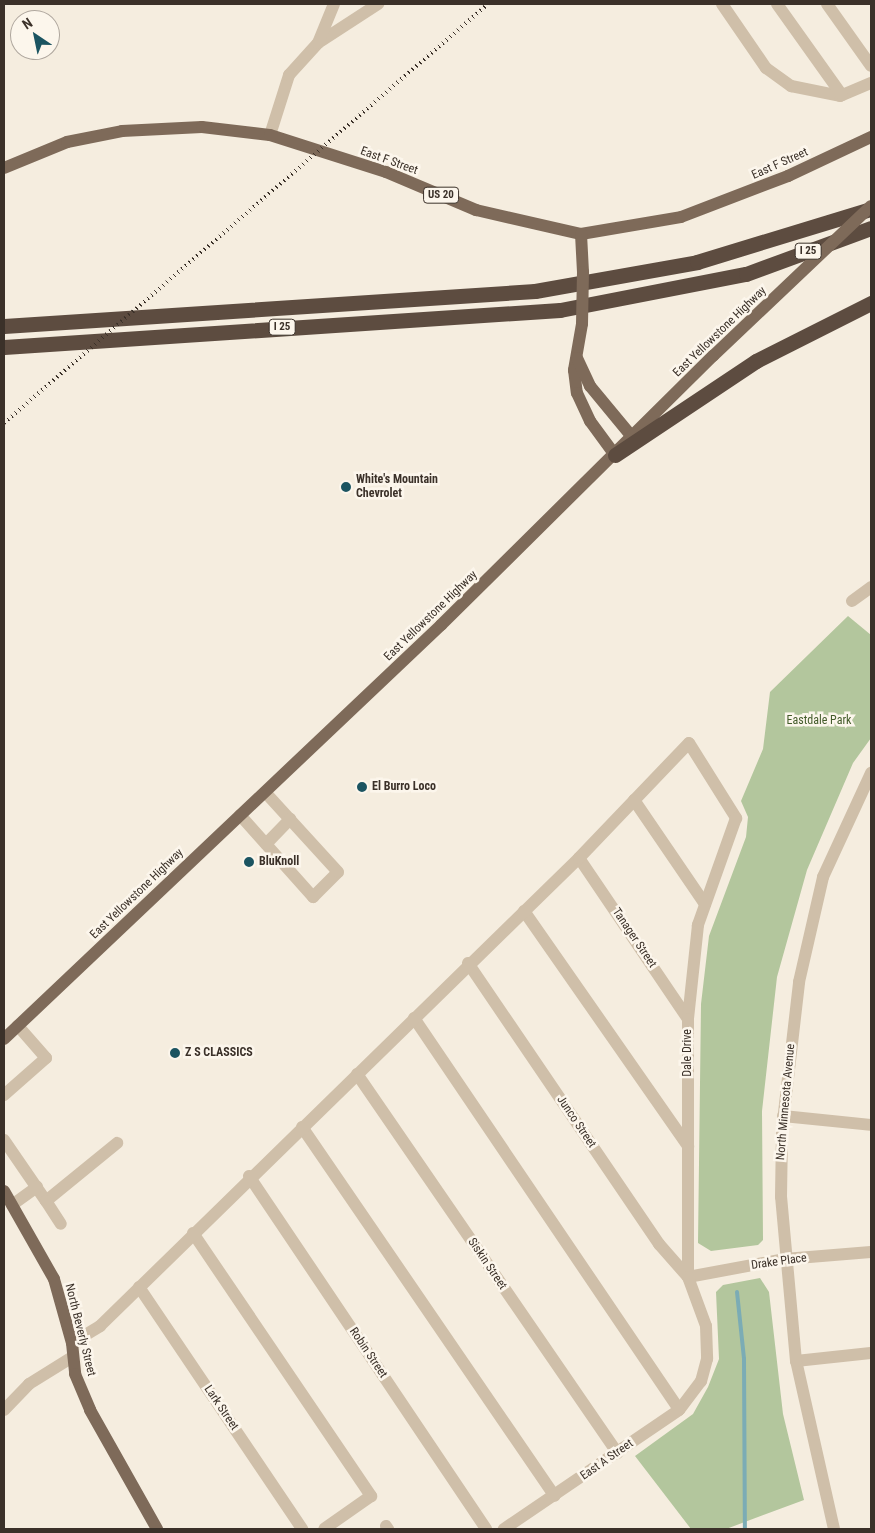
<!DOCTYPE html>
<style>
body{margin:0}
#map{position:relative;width:875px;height:1533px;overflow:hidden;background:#f5eddf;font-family:"Roboto Condensed",sans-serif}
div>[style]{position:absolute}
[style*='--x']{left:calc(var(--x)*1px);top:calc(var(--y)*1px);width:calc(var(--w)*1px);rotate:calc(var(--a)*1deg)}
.green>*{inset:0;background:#b3c69d}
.stream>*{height:4px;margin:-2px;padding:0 2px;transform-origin:2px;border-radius:2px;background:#7bacb5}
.minor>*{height:12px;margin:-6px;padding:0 6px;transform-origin:6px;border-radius:6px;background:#cfbfa9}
.major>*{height:12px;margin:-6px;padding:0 6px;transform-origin:6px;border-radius:6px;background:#7e6a59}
.highway>*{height:15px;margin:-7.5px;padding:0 7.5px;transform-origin:7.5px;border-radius:7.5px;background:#5d4c40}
.rail>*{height:4px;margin-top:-2px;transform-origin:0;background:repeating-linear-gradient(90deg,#3b3129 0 1px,transparent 0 5px)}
.major-bridge>*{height:12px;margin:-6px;padding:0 6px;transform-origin:6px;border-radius:6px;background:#7e6a59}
.dots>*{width:14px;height:14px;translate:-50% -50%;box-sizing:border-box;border:2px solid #fcf6ec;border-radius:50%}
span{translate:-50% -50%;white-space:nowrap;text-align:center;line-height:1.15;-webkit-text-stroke:5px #fcf6ec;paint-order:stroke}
.shield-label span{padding:1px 4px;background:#fcf6ec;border:1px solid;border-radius:4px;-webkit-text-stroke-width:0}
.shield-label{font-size:11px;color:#3b3129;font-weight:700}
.street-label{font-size:12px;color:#3b3129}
.poi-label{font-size:12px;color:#3b3129;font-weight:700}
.left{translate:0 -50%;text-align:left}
.park-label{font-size:12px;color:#445c2b}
.frame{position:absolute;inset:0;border:5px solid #3b3129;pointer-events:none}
.north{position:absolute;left:10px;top:10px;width:50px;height:50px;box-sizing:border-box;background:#fcf6ec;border:1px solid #afa79e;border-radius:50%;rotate:326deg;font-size:14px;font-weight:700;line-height:20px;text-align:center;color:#3b3129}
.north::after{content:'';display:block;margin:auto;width:18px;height:22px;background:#1b5461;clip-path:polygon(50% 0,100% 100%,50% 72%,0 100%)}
</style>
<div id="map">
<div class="green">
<div style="clip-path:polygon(848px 616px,871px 635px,871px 738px,853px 763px,807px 870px,777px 977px,762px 1111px,763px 1240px,758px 1245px,711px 1251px,698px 1243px,701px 1004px,709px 936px,746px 837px,748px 817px,741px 801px,763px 749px,770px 692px)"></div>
<div style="clip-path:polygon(760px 1278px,769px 1292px,783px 1414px,804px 1500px,726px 1529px,691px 1529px,635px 1456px,693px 1414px,708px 1387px,719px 1359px,716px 1292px,723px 1285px)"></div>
</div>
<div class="stream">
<div style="--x:737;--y:1292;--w:67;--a:84"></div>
<div style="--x:744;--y:1359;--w:170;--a:89.7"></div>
</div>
<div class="minor">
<div style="--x:722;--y:4;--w:78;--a:55.5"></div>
<div style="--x:766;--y:68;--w:31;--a:36"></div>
<div style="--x:791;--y:86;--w:50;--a:11.5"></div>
<div style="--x:840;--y:96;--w:34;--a:-23"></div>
<div style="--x:777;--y:4;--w:112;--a:54.5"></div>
<div style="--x:827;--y:4;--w:76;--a:54.6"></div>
<div style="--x:318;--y:43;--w:72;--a:-33"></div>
<div style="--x:270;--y:135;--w:63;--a:-72.4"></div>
<div style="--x:289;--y:75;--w:43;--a:-47.8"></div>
<div style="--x:318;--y:43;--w:42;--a:-67.7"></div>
<div style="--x:852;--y:601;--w:24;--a:-36"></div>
<div style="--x:634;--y:800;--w:126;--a:55.7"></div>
<div style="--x:240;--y:815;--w:110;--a:48.3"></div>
<div style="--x:313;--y:897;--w:35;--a:-45"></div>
<div style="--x:338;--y:872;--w:108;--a:-132.4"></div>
<div style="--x:266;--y:844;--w:35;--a:-46"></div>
<div style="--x:579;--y:858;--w:194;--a:55.9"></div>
<div style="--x:524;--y:911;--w:287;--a:55.1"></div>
<div style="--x:468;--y:963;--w:340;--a:55.8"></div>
<div style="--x:659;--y:1244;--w:44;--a:48.7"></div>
<div style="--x:688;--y:1277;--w:99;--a:-10.5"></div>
<div style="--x:785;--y:1259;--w:86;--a:-4.7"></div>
<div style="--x:414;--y:1018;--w:473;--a:55.9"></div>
<div style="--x:357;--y:1074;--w:460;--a:55.5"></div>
<div style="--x:4;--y:1095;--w:56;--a:-41.4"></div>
<div style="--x:46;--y:1058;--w:43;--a:-131.2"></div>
<div style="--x:783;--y:1116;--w:88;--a:5.8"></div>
<div style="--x:302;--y:1127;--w:447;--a:55.6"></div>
<div style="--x:4;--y:1140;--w:74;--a:55.5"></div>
<div style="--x:46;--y:1201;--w:92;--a:-39.2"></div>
<div style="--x:249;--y:1176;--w:425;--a:56.1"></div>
<div style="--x:46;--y:1201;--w:27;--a:57"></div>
<div style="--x:12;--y:1205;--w:31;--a:-36"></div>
<div style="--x:193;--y:1233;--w:318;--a:55.9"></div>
<div style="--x:371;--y:1496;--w:57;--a:144.9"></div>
<div style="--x:139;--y:1287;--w:292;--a:56"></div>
<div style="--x:72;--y:1343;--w:33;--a:-31"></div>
<div style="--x:100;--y:1326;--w:670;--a:-44.33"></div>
<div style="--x:579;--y:858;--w:159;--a:-46.3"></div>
<div style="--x:689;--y:743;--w:89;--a:57.9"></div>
<div style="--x:736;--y:818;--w:114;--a:109.6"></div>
<div style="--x:698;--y:925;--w:95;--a:96.1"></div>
<div style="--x:688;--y:1019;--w:258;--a:90"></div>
<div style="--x:688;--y:1277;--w:52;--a:69.8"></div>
<div style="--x:706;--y:1326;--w:33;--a:88"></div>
<div style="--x:707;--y:1359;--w:23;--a:105"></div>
<div style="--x:701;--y:1381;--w:36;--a:127"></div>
<div style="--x:679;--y:1410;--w:212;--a:145.8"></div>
<div style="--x:796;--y:1361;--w:75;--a:-6.1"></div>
<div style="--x:4;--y:1410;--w:36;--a:-46"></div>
<div style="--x:29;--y:1384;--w:49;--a:-31.8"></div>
<div style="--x:386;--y:1526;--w:4;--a:56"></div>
<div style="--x:834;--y:1529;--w:172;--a:-102.7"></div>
<div style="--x:796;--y:1361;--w:165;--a:-95.2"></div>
<div style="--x:781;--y:1197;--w:67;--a:-89.1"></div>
<div style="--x:782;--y:1130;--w:149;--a:-83.4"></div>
<div style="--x:799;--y:982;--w:108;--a:-77.1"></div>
<div style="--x:823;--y:877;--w:115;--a:-65.2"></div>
</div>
<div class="major">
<div style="--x:4;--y:168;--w:68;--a:-22.4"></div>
<div style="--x:67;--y:142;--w:56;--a:-11.3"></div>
<div style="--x:122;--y:131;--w:80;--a:-2.9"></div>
<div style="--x:202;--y:127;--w:68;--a:6.7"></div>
<div style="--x:270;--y:135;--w:122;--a:17.7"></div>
<div style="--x:386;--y:172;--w:98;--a:22.9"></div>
<div style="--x:476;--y:210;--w:108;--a:12.9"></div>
<div style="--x:581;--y:234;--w:101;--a:-9.6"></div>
<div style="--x:681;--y:217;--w:115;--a:-21"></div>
<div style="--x:788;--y:176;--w:92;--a:-25.2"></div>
<div style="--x:581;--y:234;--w:38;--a:87"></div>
<div style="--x:582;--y:324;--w:47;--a:99.9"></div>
<div style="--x:574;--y:370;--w:23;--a:83"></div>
<div style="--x:577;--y:393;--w:31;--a:65"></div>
<div style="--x:590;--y:421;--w:42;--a:53.7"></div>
<div style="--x:577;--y:358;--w:31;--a:65"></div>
<div style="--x:590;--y:386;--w:67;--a:50.4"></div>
<div style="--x:4;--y:1039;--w:602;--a:-43.45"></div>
<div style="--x:441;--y:625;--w:383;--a:-44.7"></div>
<div style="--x:4;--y:1191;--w:101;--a:60.4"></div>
<div style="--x:54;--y:1279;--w:66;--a:74.3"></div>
<div style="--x:72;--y:1343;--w:31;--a:84"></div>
<div style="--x:75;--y:1374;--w:39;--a:67"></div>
<div style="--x:90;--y:1410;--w:137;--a:60.6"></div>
</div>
<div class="highway">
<div style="--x:4;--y:326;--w:532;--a:-3.77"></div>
<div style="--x:535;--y:291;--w:165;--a:-10.1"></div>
<div style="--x:697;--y:262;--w:181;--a:-17"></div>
<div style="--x:4;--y:347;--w:557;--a:-3.81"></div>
<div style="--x:560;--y:310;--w:189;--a:-11"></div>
<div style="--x:746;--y:274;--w:133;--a:-20.2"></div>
<div style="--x:615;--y:455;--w:169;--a:-33.7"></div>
<div style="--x:756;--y:361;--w:129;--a:-26.8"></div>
</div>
<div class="rail">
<div style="--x:4;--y:423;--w:640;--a:-40.88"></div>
</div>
<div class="major-bridge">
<div style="--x:582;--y:324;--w:52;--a:-88.9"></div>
<div style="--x:713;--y:356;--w:218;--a:-43.5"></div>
</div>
<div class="dots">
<div style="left:346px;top:487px;background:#1b5461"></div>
<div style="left:362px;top:787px;background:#1b5461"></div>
<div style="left:249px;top:862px;background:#1b5461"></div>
<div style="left:175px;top:1053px;background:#1b5461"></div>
</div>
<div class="shield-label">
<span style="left:441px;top:195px">US 20</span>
<span style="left:808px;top:251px">I 25</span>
<span style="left:282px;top:327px">I 25</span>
</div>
<div class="street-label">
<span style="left:389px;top:161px;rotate:20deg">East F Street</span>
<span style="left:780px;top:164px;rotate:-24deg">East F Street</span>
<span style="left:720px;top:332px;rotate:-44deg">East Yellowstone Highway</span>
<span style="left:431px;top:616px;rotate:-44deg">East Yellowstone Highway</span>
<span style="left:137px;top:894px;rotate:-44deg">East Yellowstone Highway</span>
<span style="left:634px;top:938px;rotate:56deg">Tanager Street</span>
<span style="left:688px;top:1053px;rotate:-90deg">Dale Drive</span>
<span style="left:786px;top:1102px;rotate:-85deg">North Minnesota Avenue</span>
<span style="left:576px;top:1122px;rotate:56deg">Junco Street</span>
<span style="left:779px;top:1262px;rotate:-8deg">Drake Place</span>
<span style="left:487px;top:1264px;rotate:56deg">Siskin Street</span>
<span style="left:80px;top:1330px;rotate:76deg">North Beverly Street</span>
<span style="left:368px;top:1353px;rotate:56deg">Robin Street</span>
<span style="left:221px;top:1408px;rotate:56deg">Lark Street</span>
<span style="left:607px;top:1460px;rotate:-35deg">East A Street</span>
</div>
<div class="poi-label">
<span class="left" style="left:356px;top:487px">White's Mountain<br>Chevrolet</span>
<span class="left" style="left:372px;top:787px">El Burro Loco</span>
<span class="left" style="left:259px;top:862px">BluKnoll</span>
<span class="left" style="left:185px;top:1053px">Z S CLASSICS</span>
</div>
<div class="park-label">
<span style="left:819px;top:721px">Eastdale Park</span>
</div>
<div class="frame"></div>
<div class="north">N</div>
</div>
